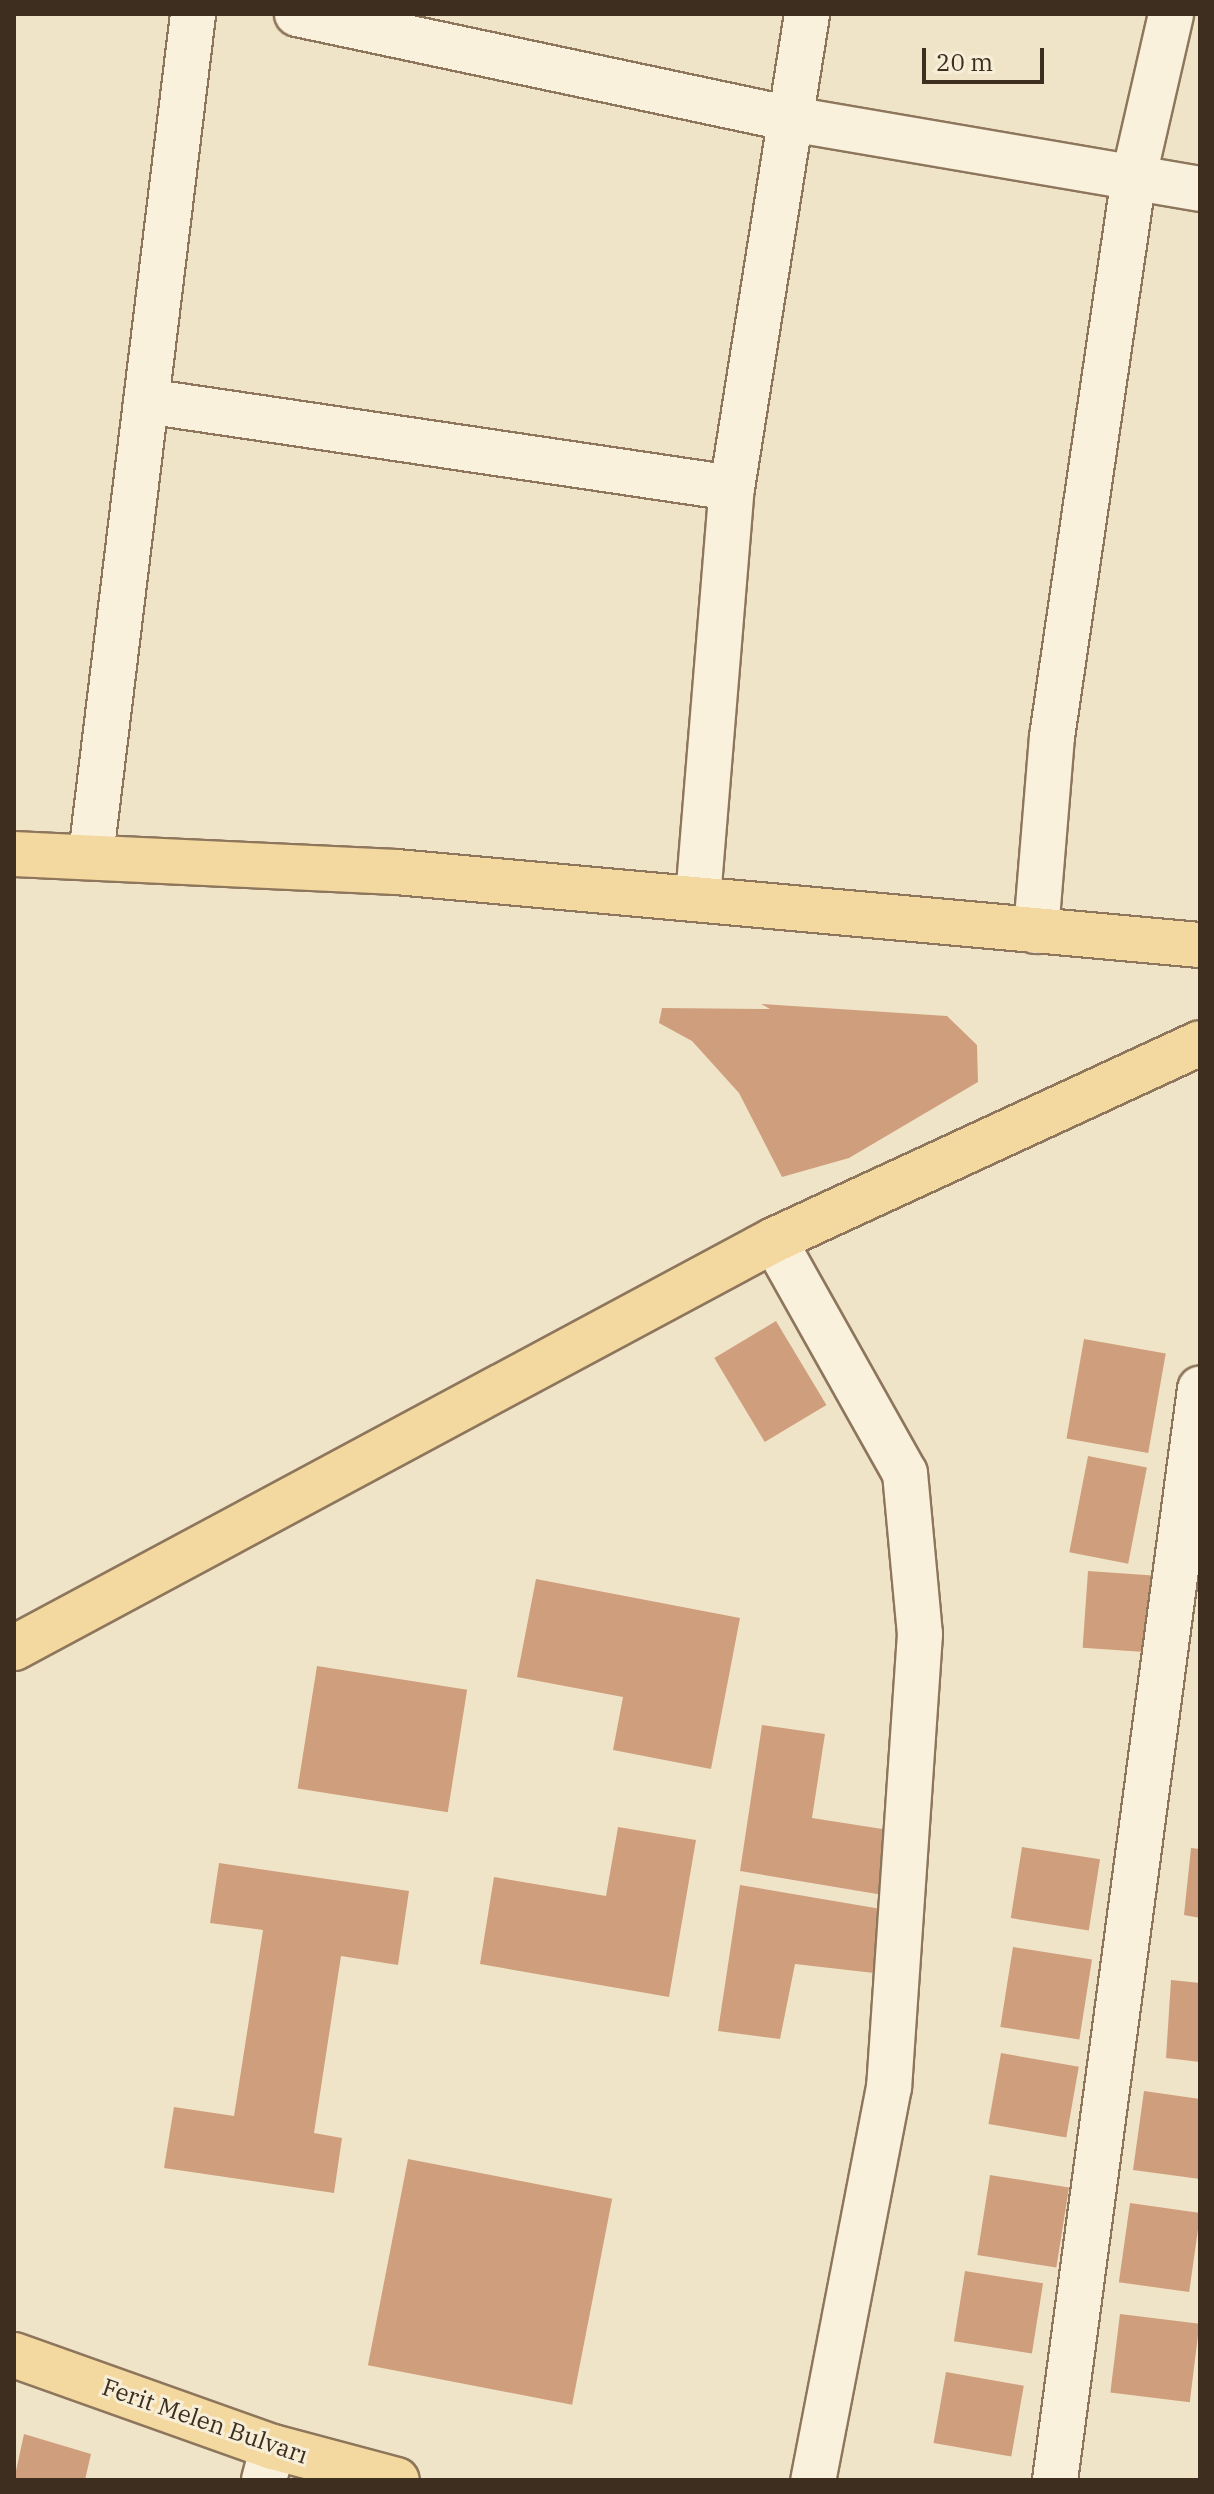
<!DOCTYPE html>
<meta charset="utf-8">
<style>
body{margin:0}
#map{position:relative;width:1214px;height:2494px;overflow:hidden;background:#f0e4c8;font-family:"IBM Plex Serif",serif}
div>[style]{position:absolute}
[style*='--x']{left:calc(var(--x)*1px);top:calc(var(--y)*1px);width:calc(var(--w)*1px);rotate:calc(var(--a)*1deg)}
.building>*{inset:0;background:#cf9f7d;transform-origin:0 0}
.roads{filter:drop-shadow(2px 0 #8d765c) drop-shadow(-2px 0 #8d765c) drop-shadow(0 2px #8d765c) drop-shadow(0 -2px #8d765c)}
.minor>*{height:44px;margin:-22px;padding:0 22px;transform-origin:22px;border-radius:22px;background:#faf1dc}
.major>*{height:44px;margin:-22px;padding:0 22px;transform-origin:22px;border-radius:22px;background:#f3d9a0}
span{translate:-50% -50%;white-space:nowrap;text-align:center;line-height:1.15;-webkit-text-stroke:6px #f7eed8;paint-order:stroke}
.street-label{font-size:24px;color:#3d2e20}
.frame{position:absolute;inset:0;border:16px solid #3d2e20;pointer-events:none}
.scale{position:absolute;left:922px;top:48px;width:122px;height:36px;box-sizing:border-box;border:4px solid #3d2e20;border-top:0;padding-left:10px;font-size:24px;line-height:28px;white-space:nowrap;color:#3d2e20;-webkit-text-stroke:6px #f7eed8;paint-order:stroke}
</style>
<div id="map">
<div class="building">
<div style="clip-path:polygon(761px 1004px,947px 1016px,977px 1045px,978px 1082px,849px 1158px,782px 1177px,739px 1093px,692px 1041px,659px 1023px,662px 1008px,770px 1009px)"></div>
<div style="left:776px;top:1321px;width:98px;height:72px;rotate:59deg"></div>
<div style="left:1084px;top:1339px;width:83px;height:101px;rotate:10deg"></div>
<div style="left:1088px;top:1456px;width:60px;height:98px;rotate:11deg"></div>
<div style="left:1088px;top:1571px;width:65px;height:77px;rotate:4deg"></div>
<div style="clip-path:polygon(536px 1579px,740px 1618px,711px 1769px,613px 1750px,623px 1697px,517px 1677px)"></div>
<div style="left:317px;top:1666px;width:152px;height:124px;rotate:9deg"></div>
<div style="clip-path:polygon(762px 1725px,825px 1734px,812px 1818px,895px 1831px,883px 1895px,740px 1871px)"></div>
<div style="clip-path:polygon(618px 1827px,696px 1840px,669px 1997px,480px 1964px,494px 1877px,606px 1896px)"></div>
<div style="left:1022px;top:1847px;width:79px;height:72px;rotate:9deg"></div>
<div style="clip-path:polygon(1191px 1848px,1200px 1849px,1200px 1918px,1184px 1915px)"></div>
<div style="clip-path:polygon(219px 1863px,409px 1891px,398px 1965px,341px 1956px,314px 2133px,342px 2138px,334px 2193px,164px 2168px,174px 2107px,234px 2116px,263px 1930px,210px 1923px)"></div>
<div style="clip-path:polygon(740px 1885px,881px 1909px,874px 1973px,795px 1964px,780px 2039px,718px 2031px)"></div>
<div style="left:1013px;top:1947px;width:80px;height:81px;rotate:9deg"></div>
<div style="clip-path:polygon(1171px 1980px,1200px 1983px,1200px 2062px,1166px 2058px)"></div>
<div style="left:1001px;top:2053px;width:79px;height:72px;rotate:10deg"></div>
<div style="clip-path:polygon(1144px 2091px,1200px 2099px,1200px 2179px,1133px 2170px)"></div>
<div style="left:408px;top:2159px;width:208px;height:210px;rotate:11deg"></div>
<div style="left:990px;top:2175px;width:80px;height:81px;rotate:9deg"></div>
<div style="left:1130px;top:2203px;width:71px;height:80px;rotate:8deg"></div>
<div style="left:965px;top:2271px;width:79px;height:71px;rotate:9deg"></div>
<div style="left:1120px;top:2314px;width:80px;height:79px;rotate:7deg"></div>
<div style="left:946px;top:2372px;width:79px;height:72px;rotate:10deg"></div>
<div style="clip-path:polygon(24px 2434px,91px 2454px,85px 2480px,14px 2480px)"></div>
</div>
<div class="roads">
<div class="minor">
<div style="--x:297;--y:14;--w:499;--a:12"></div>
<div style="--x:785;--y:118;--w:421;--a:9.7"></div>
<div style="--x:146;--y:401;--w:592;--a:8.44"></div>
<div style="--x:91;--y:855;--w:847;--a:-83.08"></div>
<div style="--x:698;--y:898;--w:411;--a:-85.3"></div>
<div style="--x:732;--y:488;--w:480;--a:-81"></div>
<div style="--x:1036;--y:931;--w:195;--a:-85.3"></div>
<div style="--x:1052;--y:737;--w:567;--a:-81.68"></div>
<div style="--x:1134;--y:176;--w:166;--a:-77.1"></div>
<div style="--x:774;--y:1240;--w:267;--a:60.7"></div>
<div style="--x:905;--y:1473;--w:162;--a:84.7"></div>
<div style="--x:920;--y:1634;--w:454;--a:93.9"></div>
<div style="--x:889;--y:2087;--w:400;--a:100.9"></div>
<div style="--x:264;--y:2480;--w:34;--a:-75"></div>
<div style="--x:1055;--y:2480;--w:1101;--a:-82.43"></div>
</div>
<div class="major">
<div style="--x:14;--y:854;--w:382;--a:2.7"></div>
<div style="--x:396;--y:872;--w:807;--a:5.19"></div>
<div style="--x:14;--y:1648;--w:863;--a:-28.23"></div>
<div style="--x:774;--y:1240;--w:469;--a:-24.8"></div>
<div style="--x:14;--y:2355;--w:275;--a:19.6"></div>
<div style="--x:273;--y:2447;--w:128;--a:14.9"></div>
</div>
</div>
<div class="street-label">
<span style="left:205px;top:2421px;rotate:19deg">Ferit Melen Bulvarı</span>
</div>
<div class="frame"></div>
<div class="scale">20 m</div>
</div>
